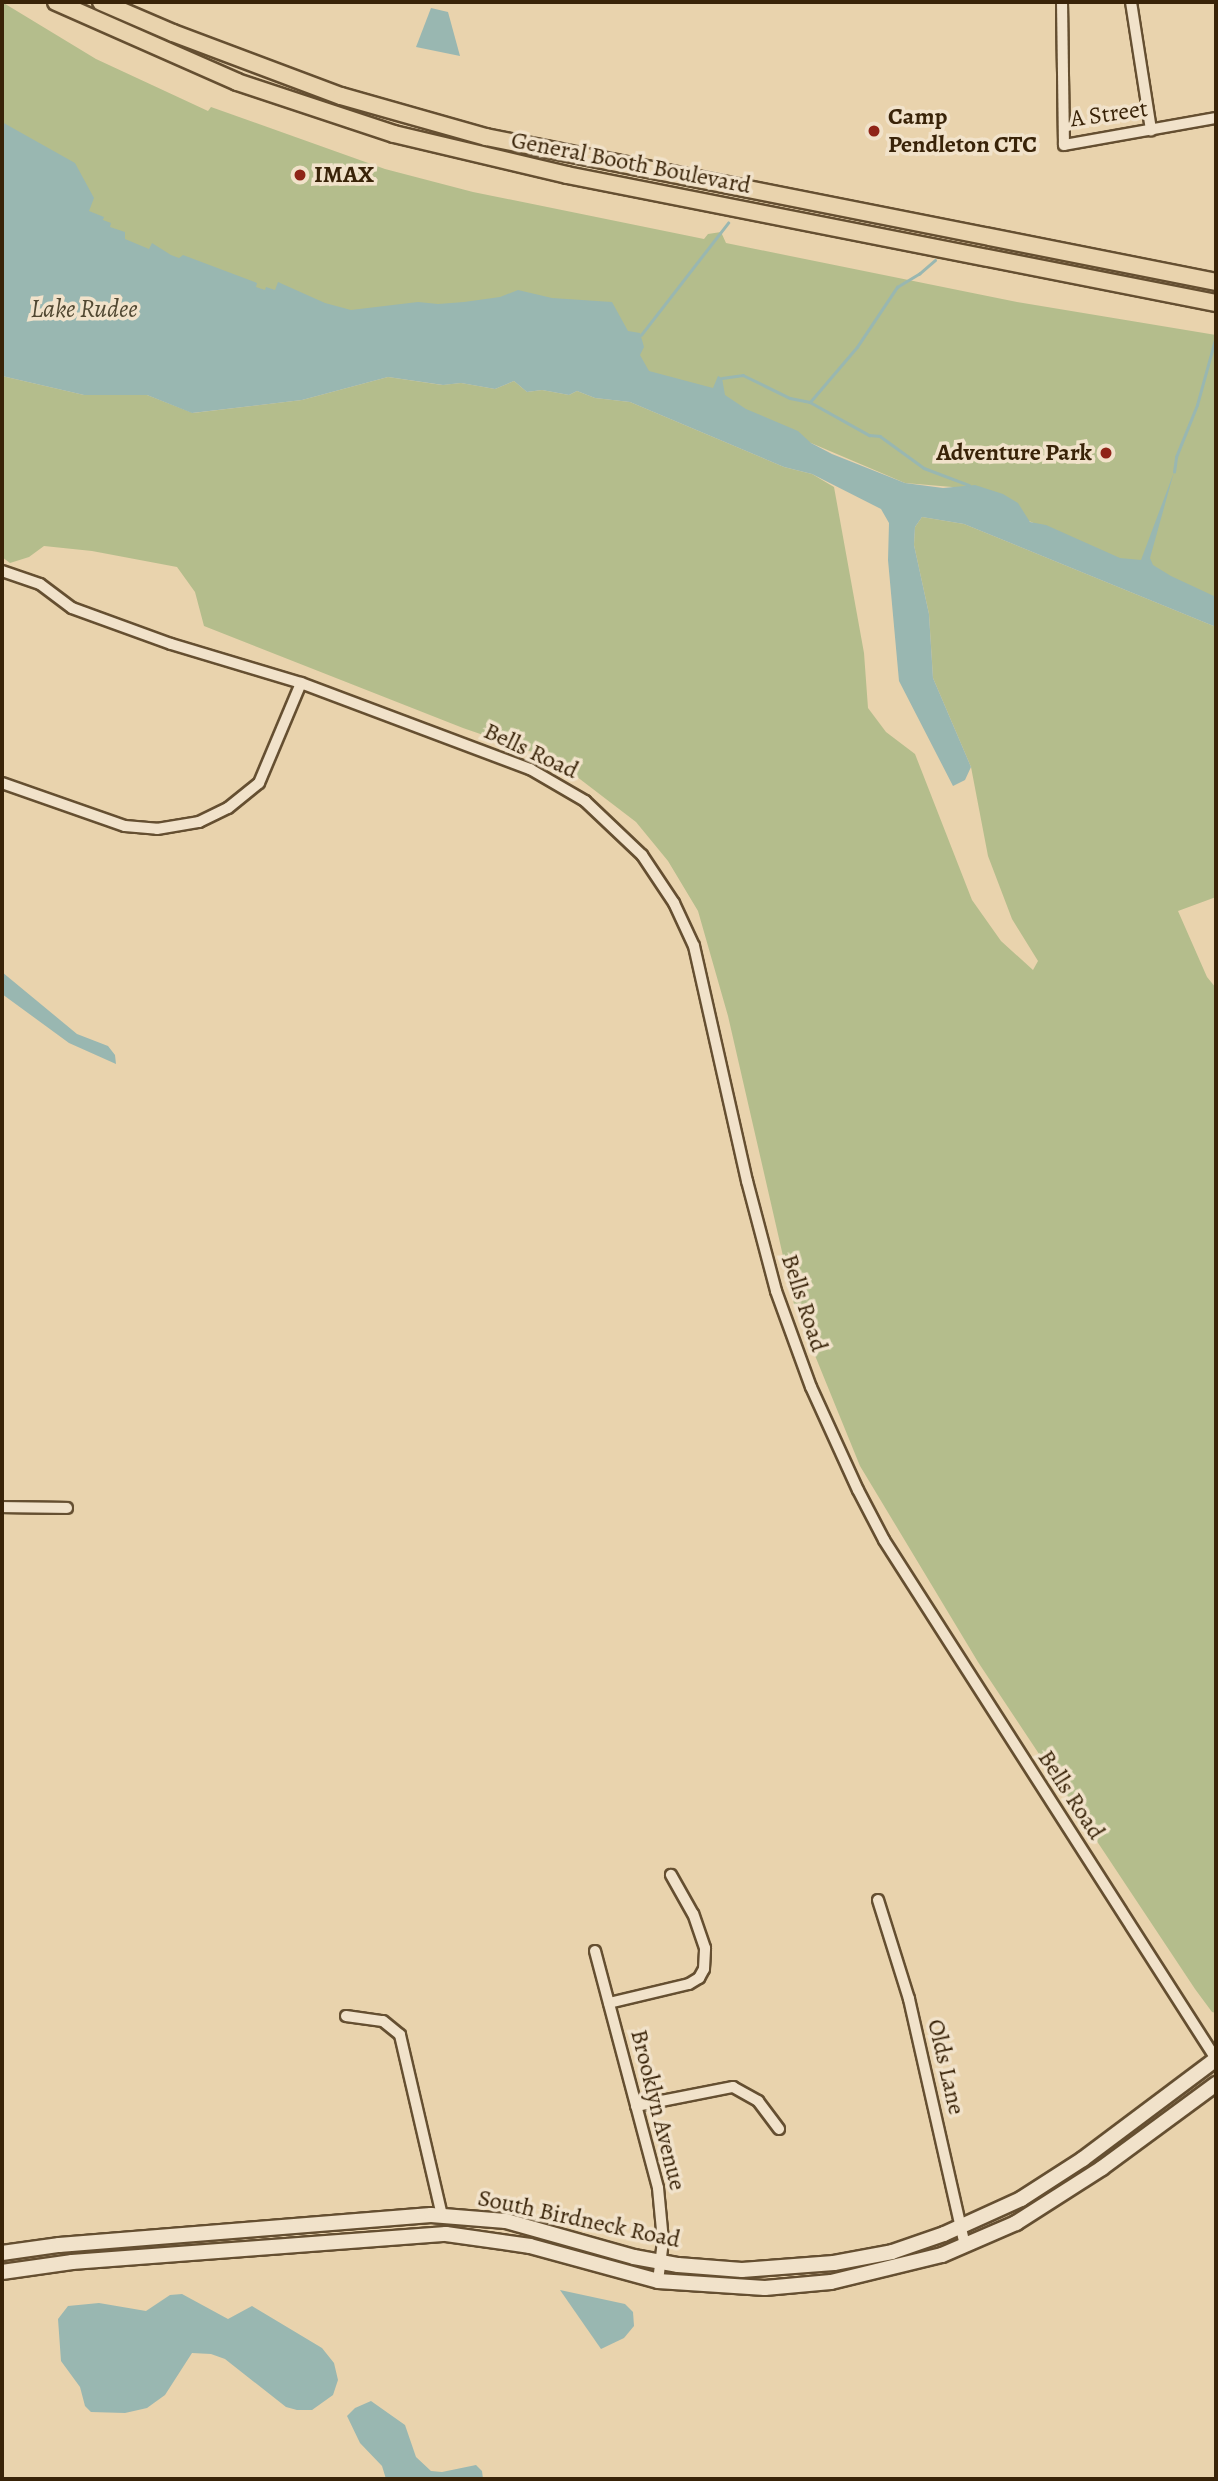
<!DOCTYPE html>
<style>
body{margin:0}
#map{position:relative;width:1218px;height:2481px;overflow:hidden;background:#e9d3ad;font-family:Alegreya,serif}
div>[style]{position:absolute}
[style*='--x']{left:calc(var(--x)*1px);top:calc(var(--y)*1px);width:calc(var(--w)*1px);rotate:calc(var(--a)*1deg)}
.green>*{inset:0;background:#b4bd8c}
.water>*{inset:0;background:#99b7b1}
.stream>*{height:2.5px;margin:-1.25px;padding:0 1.25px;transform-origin:1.25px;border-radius:1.25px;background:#99b7b1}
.roads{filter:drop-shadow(2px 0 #654f31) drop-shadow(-2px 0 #654f31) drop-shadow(0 2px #654f31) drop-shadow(0 -2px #654f31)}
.minor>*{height:10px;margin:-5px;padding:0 5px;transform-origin:5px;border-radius:5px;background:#f1e2ca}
.secondary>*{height:14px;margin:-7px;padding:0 7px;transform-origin:7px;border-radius:7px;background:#f1e2ca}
.trunk>*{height:16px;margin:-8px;padding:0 8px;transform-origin:8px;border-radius:8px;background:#e9d3ad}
.dots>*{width:19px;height:19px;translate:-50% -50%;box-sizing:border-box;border:4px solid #f1e2ca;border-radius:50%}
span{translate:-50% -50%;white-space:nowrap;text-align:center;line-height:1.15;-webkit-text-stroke:7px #f1e2ca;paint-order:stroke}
.street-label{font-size:24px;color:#392308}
.poi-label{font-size:24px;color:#392308;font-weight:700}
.left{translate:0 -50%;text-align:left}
.right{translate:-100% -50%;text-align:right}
.water-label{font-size:26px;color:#514832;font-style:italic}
.frame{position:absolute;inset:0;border:4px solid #392308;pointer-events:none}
</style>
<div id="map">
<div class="green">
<div style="clip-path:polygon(2px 2px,96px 59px,208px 111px,211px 107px,385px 169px,473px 192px,704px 239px,708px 234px,721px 232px,726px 243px,1017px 302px,1216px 335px,1216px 604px,952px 487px,905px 483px,811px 443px,626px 386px,2px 322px)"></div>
<div style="clip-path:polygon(2px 376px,84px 395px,147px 395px,193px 413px,302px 400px,388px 377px,442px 385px,461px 383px,495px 389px,514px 381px,527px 392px,542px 390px,569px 395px,577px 391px,595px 398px,630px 402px,784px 467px,812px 474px,834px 487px,864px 653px,868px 708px,886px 732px,915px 754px,972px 900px,1001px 941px,1033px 970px,1038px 961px,1012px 919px,988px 856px,971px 767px,933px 678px,929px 614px,914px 545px,915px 527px,922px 517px,964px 524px,1216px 627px,1216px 897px,1178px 911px,1207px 977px,1216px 988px,1216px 2013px,1212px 2012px,1195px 1989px,978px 1662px,860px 1466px,794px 1304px,728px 1016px,698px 911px,668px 861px,636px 822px,555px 760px,463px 728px,204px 626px,195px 592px,177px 567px,92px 551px,44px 546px,29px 557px,10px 563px,2px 557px)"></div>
</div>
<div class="water">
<div style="clip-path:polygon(431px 8px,448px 12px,460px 56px,416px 47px)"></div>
<div style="clip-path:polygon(2px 122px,75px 163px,94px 198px,89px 211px,104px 217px,103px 220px,111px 223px,110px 227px,125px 232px,125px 239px,149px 249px,152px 243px,171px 255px,179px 258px,183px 255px,257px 283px,256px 287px,265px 290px,266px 287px,275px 290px,278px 282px,325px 303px,351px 310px,418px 302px,438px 304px,464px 302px,500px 297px,518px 290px,552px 298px,612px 302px,628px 331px,640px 333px,644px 347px,640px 355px,649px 371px,713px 388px,718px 376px,722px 378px,725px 395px,746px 409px,798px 431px,811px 443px,832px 454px,905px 483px,943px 488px,975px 485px,1003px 494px,1018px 503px,1030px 522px,1046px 525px,1120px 558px,1141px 560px,1174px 472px,1150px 558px,1153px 565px,1171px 576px,1216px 597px,1216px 627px,964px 524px,922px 517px,915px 527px,914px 545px,929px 614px,933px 678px,971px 767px,965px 780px,953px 786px,899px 681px,888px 560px,889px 523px,881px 509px,812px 474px,784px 467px,630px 402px,595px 398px,577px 391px,569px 395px,542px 390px,527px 392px,514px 381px,495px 389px,461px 383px,443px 385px,388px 377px,302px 400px,192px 413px,147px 395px,84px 395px,2px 376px)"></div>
<div style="clip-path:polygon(2px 972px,77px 1034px,108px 1046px,115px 1055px,116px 1064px,69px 1043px,2px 994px)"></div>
<div style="clip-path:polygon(560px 2290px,625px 2304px,633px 2312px,634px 2326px,624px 2338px,601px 2349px)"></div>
<div style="clip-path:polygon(182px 2294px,228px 2319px,252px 2306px,322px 2348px,334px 2363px,338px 2380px,333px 2395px,312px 2410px,297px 2410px,286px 2407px,225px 2359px,211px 2354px,192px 2353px,165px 2395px,147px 2408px,125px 2413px,91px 2412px,85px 2406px,80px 2387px,61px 2361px,58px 2319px,68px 2306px,99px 2303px,146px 2311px,170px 2295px)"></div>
<div style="clip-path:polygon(371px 2401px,405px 2425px,416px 2457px,431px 2471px,442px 2472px,476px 2465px,482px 2471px,483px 2479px,386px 2479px,382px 2466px,360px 2443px,347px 2416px,355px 2408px)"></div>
</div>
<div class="stream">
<div style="--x:641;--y:335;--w:142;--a:-52.2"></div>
<div style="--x:722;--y:378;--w:21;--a:-8"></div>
<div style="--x:743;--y:375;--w:52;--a:26.1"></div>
<div style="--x:790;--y:398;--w:20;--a:11"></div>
<div style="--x:810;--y:402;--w:72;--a:-49.5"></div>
<div style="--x:857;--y:347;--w:72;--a:-56.3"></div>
<div style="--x:897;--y:287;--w:26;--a:-31"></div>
<div style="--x:919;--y:274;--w:21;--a:-41"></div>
<div style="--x:810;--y:402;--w:68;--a:29.2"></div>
<div style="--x:869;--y:435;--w:11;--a:5"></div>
<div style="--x:880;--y:436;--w:54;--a:36"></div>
<div style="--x:924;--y:468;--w:48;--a:20.7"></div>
<div style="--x:1174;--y:472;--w:15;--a:-82"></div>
<div style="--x:1176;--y:457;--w:56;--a:-68"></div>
<div style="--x:1197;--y:405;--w:72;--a:-74.6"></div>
</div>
<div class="roads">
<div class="minor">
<div style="--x:1062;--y:2;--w:143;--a:89.2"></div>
<div style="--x:1064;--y:145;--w:154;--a:-10.1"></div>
<div style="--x:1131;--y:2;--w:130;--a:81.1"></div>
<div style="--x:2;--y:571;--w:40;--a:18.9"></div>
<div style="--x:40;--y:584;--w:40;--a:37"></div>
<div style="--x:72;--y:608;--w:105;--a:20"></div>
<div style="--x:171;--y:644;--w:136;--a:16.7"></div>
<div style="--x:301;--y:683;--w:245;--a:20.6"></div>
<div style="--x:530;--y:769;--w:64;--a:30.2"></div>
<div style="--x:585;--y:801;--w:79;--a:43.5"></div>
<div style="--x:642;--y:855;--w:58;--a:56.3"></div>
<div style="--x:674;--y:903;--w:47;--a:65.1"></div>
<div style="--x:694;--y:946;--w:241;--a:77.3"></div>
<div style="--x:747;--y:1181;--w:114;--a:75.2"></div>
<div style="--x:776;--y:1291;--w:102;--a:70"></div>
<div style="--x:811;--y:1387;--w:113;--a:65.5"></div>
<div style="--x:858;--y:1490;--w:56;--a:62.5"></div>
<div style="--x:884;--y:1540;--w:616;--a:57.39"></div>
<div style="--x:2;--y:783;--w:130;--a:19.3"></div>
<div style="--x:125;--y:826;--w:32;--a:5"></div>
<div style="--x:157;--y:829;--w:43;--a:-9.5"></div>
<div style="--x:199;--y:822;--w:32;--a:-26"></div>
<div style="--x:228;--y:808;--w:40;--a:-39"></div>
<div style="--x:259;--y:783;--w:108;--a:-67.2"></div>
<div style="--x:2;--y:1507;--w:65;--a:0.9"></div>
<div style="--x:878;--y:1900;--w:104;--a:72.6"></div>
<div style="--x:909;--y:1999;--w:253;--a:77.2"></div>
<div style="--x:595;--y:1951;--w:245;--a:75.1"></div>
<div style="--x:658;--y:2188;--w:53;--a:84.6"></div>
<div style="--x:663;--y:2241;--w:40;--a:97.1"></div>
<div style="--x:609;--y:2003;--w:82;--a:-13.4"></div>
<div style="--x:689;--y:1984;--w:12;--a:-31"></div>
<div style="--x:699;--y:1978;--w:10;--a:-61"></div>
<div style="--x:704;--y:1969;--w:21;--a:-87"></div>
<div style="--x:705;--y:1948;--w:36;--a:-109"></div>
<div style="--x:693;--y:1914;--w:45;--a:-119.4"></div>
<div style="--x:346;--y:2016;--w:37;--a:8"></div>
<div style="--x:383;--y:2021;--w:22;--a:39"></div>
<div style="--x:400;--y:2035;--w:185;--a:76.9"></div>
<div style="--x:636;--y:2106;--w:99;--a:-11.1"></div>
<div style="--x:733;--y:2087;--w:29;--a:29"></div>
<div style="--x:758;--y:2101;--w:35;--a:53"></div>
</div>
<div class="secondary">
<div style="--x:2;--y:2253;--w:58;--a:-8"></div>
<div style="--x:59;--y:2245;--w:373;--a:-4.6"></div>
<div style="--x:431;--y:2215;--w:75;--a:4.6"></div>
<div style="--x:506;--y:2221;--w:133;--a:15.7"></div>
<div style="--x:634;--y:2257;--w:45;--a:10.3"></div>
<div style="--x:678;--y:2265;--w:64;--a:4.5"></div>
<div style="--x:742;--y:2270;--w:92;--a:-4.4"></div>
<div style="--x:834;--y:2263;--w:59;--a:-10.7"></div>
<div style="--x:892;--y:2252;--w:55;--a:-19.1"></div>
<div style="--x:944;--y:2234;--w:85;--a:-24.4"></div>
<div style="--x:1021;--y:2199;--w:74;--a:-32.8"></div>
<div style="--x:1083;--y:2159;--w:166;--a:-36.9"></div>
<div style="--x:2;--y:2272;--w:71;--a:-8.1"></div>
<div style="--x:72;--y:2262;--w:375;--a:-4.3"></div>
<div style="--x:446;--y:2234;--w:85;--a:8.1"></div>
<div style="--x:530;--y:2246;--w:133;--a:15.3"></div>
<div style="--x:658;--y:2281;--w:107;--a:3.7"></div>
<div style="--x:765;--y:2288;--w:66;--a:-5.2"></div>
<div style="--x:831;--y:2282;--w:114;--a:-13.7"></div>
<div style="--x:942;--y:2255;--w:81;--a:-23.4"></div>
<div style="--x:1016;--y:2223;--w:102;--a:-32.6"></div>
<div style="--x:1102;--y:2168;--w:142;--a:-36.4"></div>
</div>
<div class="trunk">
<div style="--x:56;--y:2;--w:198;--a:23.8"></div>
<div style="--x:237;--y:82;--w:165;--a:18.3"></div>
<div style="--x:394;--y:134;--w:178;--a:13.3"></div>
<div style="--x:567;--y:175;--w:662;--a:11.16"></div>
<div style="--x:101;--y:2;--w:78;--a:23.3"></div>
<div style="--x:173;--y:33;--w:179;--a:20.6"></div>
<div style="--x:341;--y:96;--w:151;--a:15.8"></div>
<div style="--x:486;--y:137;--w:744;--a:11.23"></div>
</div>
</div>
<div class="dots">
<div style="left:874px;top:131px;background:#8f2418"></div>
<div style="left:300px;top:175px;background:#8f2418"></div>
<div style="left:1106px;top:453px;background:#8f2418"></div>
</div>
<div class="street-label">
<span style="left:1109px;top:114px;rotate:-8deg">A Street</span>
<span style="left:631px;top:163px;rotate:11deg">General Booth Boulevard</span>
<span style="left:531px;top:751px;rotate:25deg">Bells Road</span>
<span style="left:804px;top:1303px;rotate:72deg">Bells Road</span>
<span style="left:1071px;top:1795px;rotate:57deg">Bells Road</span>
<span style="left:946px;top:2067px;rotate:77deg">Olds Lane</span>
<span style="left:658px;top:2110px;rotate:76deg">Brooklyn Avenue</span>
<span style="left:579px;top:2219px;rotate:12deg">South Birdneck Road</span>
</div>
<div class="poi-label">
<span class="left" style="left:888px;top:131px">Camp<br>Pendleton CTC</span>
<span class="left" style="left:314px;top:175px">IMAX</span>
<span class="right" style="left:1092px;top:453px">Adventure Park</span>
</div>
<div class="water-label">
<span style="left:84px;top:309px">Lake Rudee</span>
</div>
<div class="frame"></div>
</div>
